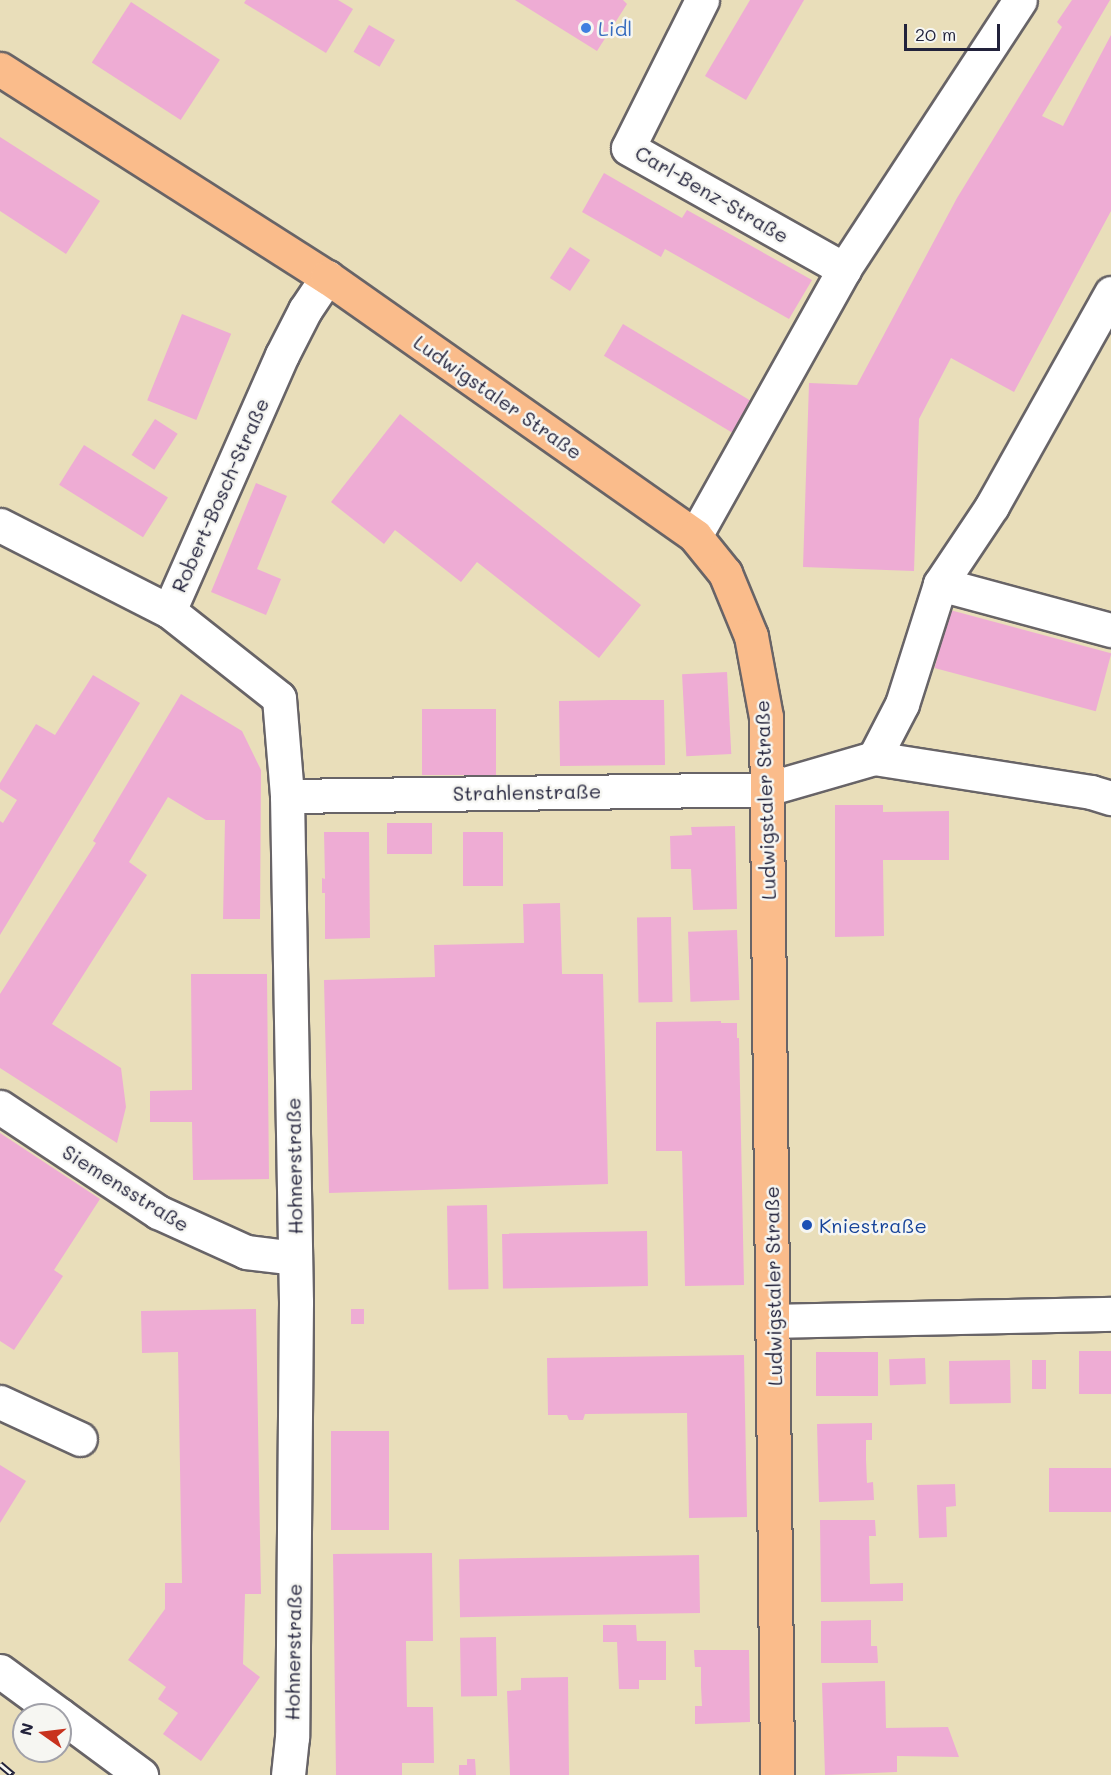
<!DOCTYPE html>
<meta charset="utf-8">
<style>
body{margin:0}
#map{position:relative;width:1111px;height:1775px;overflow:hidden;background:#e9deba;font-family:Mali,sans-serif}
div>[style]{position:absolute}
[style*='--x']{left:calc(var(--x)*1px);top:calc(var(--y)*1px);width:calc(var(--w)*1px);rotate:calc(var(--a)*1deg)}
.building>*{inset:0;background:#eeacd4;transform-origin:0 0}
.roads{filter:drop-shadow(2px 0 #686467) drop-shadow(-2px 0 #686467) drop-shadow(0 2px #686467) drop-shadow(0 -2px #686467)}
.minor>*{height:33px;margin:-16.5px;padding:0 16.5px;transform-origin:16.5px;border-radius:16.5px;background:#fff}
.major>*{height:33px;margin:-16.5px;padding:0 16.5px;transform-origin:16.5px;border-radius:16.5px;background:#fabc8b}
.rail>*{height:7px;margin-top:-3.5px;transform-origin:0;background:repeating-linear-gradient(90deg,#f6f6f2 0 14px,#22223b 0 28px);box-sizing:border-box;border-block:2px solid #22223b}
.dots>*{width:16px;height:16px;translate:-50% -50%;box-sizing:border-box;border:3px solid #f6f6f2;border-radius:50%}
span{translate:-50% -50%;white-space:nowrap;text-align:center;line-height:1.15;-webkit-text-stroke:5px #f6f6f2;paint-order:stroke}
.shop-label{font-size:20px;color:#366cbe}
.left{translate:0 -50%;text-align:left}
.street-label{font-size:20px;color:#22223b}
.transit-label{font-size:20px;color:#164399}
.north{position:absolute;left:12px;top:1703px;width:60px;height:60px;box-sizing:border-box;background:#f6f6f2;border:2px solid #a1a1a9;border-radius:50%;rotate:284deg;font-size:16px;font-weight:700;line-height:24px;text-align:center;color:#22223b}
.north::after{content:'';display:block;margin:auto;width:21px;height:27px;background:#c8321e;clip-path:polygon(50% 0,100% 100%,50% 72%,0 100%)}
.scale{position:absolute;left:904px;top:24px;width:96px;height:27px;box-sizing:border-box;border:3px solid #22223b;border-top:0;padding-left:8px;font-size:18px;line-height:21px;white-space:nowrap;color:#22223b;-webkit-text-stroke:4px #f6f6f2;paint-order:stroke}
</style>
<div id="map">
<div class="building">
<div style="clip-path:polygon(246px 0,338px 0,353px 9px,326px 53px,244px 3px)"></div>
<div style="clip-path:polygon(515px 0,623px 0,627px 4px,597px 51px)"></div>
<div style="clip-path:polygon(750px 0,804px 0,746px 100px,705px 76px)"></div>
<div style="clip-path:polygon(1072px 0,1110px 0,1042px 116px,1063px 126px,1111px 35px,1111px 211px,1014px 392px,951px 358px,919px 419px,914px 571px,803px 567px,809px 383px,857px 385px,957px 198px,1062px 27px,1057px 22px)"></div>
<div style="left:131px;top:2px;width:106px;height:72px;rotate:33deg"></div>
<div style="left:369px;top:25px;width:30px;height:31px;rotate:30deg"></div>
<div style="clip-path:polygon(0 137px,100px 201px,66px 254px,0 211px)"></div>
<div style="clip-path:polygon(604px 173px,682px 218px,687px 210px,812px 280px,789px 319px,665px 249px,661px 257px,582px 212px)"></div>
<div style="left:570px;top:247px;width:24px;height:37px;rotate:33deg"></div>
<div style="left:182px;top:314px;width:53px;height:93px;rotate:22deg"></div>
<div style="left:623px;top:324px;width:159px;height:37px;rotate:31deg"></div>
<div style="clip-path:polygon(400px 414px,641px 605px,599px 658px,477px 562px,461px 582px,395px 530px,384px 544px,331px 502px)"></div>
<div style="left:155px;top:419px;width:27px;height:43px;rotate:33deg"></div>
<div style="left:84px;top:445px;width:99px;height:47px;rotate:32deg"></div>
<div style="clip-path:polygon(256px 483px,287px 496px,257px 569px,281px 579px,266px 615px,211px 592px)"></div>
<div style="left:950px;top:610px;width:167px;height:60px;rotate:15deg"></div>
<div style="left:727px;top:672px;width:82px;height:45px;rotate:87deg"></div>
<div style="clip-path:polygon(93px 675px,140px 703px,0 935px,0 821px,3px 823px,17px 800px,0 789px,0 783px,36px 724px,55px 735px)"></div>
<div style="clip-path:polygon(181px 694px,242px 731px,261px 770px,260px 919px,223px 919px,225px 820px,206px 820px,168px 797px,129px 862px,147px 875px,52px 1024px,121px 1068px,126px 1107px,117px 1143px,0 1068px,0 994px,96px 843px,93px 841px)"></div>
<div style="clip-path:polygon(611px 700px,664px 700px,665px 765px,560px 766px,559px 701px)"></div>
<div style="left:422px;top:709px;width:74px;height:66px"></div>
<div style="clip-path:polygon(835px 805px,883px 805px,883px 812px,949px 811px,949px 860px,883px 860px,884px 936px,835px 937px)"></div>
<div style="left:432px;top:823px;width:31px;height:45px;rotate:90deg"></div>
<div style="clip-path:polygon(735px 826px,737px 909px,693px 910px,691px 869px,671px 869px,670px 836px,692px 835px,691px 827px)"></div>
<div style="clip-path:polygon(324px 832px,369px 832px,370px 938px,325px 939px,325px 893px,322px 893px,322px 878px,325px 879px)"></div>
<div style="left:463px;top:832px;width:40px;height:54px"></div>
<div style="clip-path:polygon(560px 903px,562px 974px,603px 974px,608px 1184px,329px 1193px,324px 980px,435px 977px,434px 945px,524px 943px,523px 904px)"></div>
<div style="left:671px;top:917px;width:85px;height:34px;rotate:89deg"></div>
<div style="left:737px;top:930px;width:70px;height:49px;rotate:88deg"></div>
<div style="clip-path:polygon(191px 974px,267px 974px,269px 1179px,193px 1180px,192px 1122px,150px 1122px,150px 1091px,192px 1090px)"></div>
<div style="clip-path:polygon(721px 1021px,721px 1023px,737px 1023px,737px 1038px,739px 1038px,744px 1285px,685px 1286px,682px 1151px,656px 1151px,656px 1022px)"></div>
<div style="clip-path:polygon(0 1133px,100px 1199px,54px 1270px,63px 1276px,14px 1350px,0 1341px)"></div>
<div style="left:487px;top:1205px;width:84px;height:40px;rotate:89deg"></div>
<div style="left:647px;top:1231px;width:55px;height:145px;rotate:89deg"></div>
<div style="clip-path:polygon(256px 1309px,261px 1594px,245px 1594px,243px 1664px,260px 1677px,201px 1761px,163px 1734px,178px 1713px,158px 1699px,166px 1687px,128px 1660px,165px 1609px,165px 1583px,182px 1583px,178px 1352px,142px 1353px,141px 1311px)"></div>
<div style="left:351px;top:1309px;width:13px;height:15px"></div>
<div style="left:1111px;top:1351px;width:43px;height:32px;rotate:90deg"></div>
<div style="left:878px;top:1352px;width:44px;height:62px;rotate:90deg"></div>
<div style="clip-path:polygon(744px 1355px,747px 1517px,689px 1518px,687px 1413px,585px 1414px,583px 1420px,569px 1420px,567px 1415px,548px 1415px,547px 1358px)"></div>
<div style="left:925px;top:1358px;width:26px;height:36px;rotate:88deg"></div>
<div style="left:1010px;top:1360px;width:43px;height:61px;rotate:89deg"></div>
<div style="left:1032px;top:1360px;width:14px;height:29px"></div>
<div style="clip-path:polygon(872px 1423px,872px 1440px,866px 1440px,866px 1460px,867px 1483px,873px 1482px,874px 1500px,819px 1502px,817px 1424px)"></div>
<div style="left:331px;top:1431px;width:58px;height:99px"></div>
<div style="clip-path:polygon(0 1465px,26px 1481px,0 1523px)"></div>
<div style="left:1111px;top:1468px;width:44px;height:62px;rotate:90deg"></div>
<div style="clip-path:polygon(955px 1484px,956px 1506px,946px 1507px,947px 1537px,919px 1538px,917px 1485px)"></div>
<div style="clip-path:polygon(820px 1520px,875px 1520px,876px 1536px,869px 1536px,870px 1584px,903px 1583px,903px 1601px,821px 1602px)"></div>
<div style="clip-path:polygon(432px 1553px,433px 1641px,406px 1641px,407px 1707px,433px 1707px,434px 1763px,402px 1763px,402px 1775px,336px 1775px,333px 1554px)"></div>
<div style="left:699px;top:1555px;width:58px;height:240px;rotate:89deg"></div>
<div style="clip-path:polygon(871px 1620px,871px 1646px,877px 1646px,878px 1663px,821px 1663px,821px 1621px)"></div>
<div style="clip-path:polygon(603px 1625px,636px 1625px,637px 1641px,666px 1641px,666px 1680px,639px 1680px,639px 1689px,619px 1689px,617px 1642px,603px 1642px)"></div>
<div style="left:496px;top:1637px;width:59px;height:36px;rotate:89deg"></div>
<div style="clip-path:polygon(694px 1650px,749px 1650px,750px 1722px,695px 1724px,695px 1706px,702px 1706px,701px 1687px,701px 1667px,695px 1667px)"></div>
<div style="clip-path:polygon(568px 1677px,569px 1775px,510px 1775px,507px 1691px,521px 1690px,521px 1678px)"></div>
<div style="clip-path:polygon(885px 1681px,886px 1728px,948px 1727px,959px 1757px,897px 1756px,897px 1772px,825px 1775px,822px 1683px)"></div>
<div style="clip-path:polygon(467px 1759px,475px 1759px,476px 1775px,459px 1775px,459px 1765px,467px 1765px)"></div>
</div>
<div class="roads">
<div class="minor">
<div style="--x:702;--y:0;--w:165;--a:116.6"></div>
<div style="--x:628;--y:148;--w:248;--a:29.3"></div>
<div style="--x:0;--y:525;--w:190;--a:27"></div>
<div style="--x:169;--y:611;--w:280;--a:-66.2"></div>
<div style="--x:282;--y:355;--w:51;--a:-62.9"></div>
<div style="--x:305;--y:310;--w:40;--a:-56"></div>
<div style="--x:695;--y:536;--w:306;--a:-60.8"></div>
<div style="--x:844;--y:269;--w:321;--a:-56.8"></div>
<div style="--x:940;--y:584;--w:177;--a:15.1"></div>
<div style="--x:169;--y:611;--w:140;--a:38.3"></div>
<div style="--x:279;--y:698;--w:98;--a:85.3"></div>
<div style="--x:287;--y:796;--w:506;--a:88.98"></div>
<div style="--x:296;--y:1302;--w:435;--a:90.5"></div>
<div style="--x:292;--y:1737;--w:38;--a:96"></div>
<div style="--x:874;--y:758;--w:220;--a:8.9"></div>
<div style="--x:1091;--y:792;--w:21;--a:17"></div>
<div style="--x:287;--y:796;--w:480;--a:-0.8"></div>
<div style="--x:767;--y:789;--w:111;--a:-16.2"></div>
<div style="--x:874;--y:758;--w:61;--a:-62.6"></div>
<div style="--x:902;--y:704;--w:126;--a:-72.4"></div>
<div style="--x:940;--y:584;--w:94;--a:-56.3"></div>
<div style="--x:992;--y:506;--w:244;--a:-60.8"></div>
<div style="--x:0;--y:1107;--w:190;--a:33.6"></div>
<div style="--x:158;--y:1212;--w:97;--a:24.4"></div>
<div style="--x:246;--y:1252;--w:49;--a:7"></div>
<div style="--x:773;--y:1321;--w:338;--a:-1.2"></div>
<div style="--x:0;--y:1402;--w:88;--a:24.8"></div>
<div style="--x:0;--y:1671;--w:74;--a:36.3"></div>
<div style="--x:60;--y:1715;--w:101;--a:36.5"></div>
</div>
<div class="major">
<div style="--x:0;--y:69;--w:388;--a:32.5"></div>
<div style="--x:327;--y:277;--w:450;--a:35.1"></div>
<div style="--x:695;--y:536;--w:48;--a:51"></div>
<div style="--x:725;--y:573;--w:68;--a:67.6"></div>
<div style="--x:751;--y:636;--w:82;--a:79.5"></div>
<div style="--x:766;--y:717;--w:1058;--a:89.4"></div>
</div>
</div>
<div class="rail">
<div style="--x:0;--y:1764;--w:17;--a:40"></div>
</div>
<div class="dots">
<div style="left:586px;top:28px;background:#3f7fe0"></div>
<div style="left:807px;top:1225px;background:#1a4fb4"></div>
</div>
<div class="shop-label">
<span class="left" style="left:598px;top:28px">Lidl</span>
</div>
<div class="street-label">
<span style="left:712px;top:194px;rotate:30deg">Carl-Benz-Straße</span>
<span style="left:498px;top:397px;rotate:35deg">Ludwigstaler Straße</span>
<span style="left:220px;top:495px;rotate:-66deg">Robert-Bosch-Straße</span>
<span style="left:527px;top:792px;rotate:-1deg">Strahlenstraße</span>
<span style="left:765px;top:800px;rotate:-92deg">Ludwigstaler Straße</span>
<span style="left:294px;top:1166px;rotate:-91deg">Hohnerstraße</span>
<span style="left:126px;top:1188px;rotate:32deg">Siemensstraße</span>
<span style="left:773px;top:1286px;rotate:-91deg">Ludwigstaler Straße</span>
<span style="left:293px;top:1652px;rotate:-89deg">Hohnerstraße</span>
</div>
<div class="transit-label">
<span class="left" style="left:819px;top:1225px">Kniestraße</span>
</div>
<div class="north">N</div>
<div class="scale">20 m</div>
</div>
